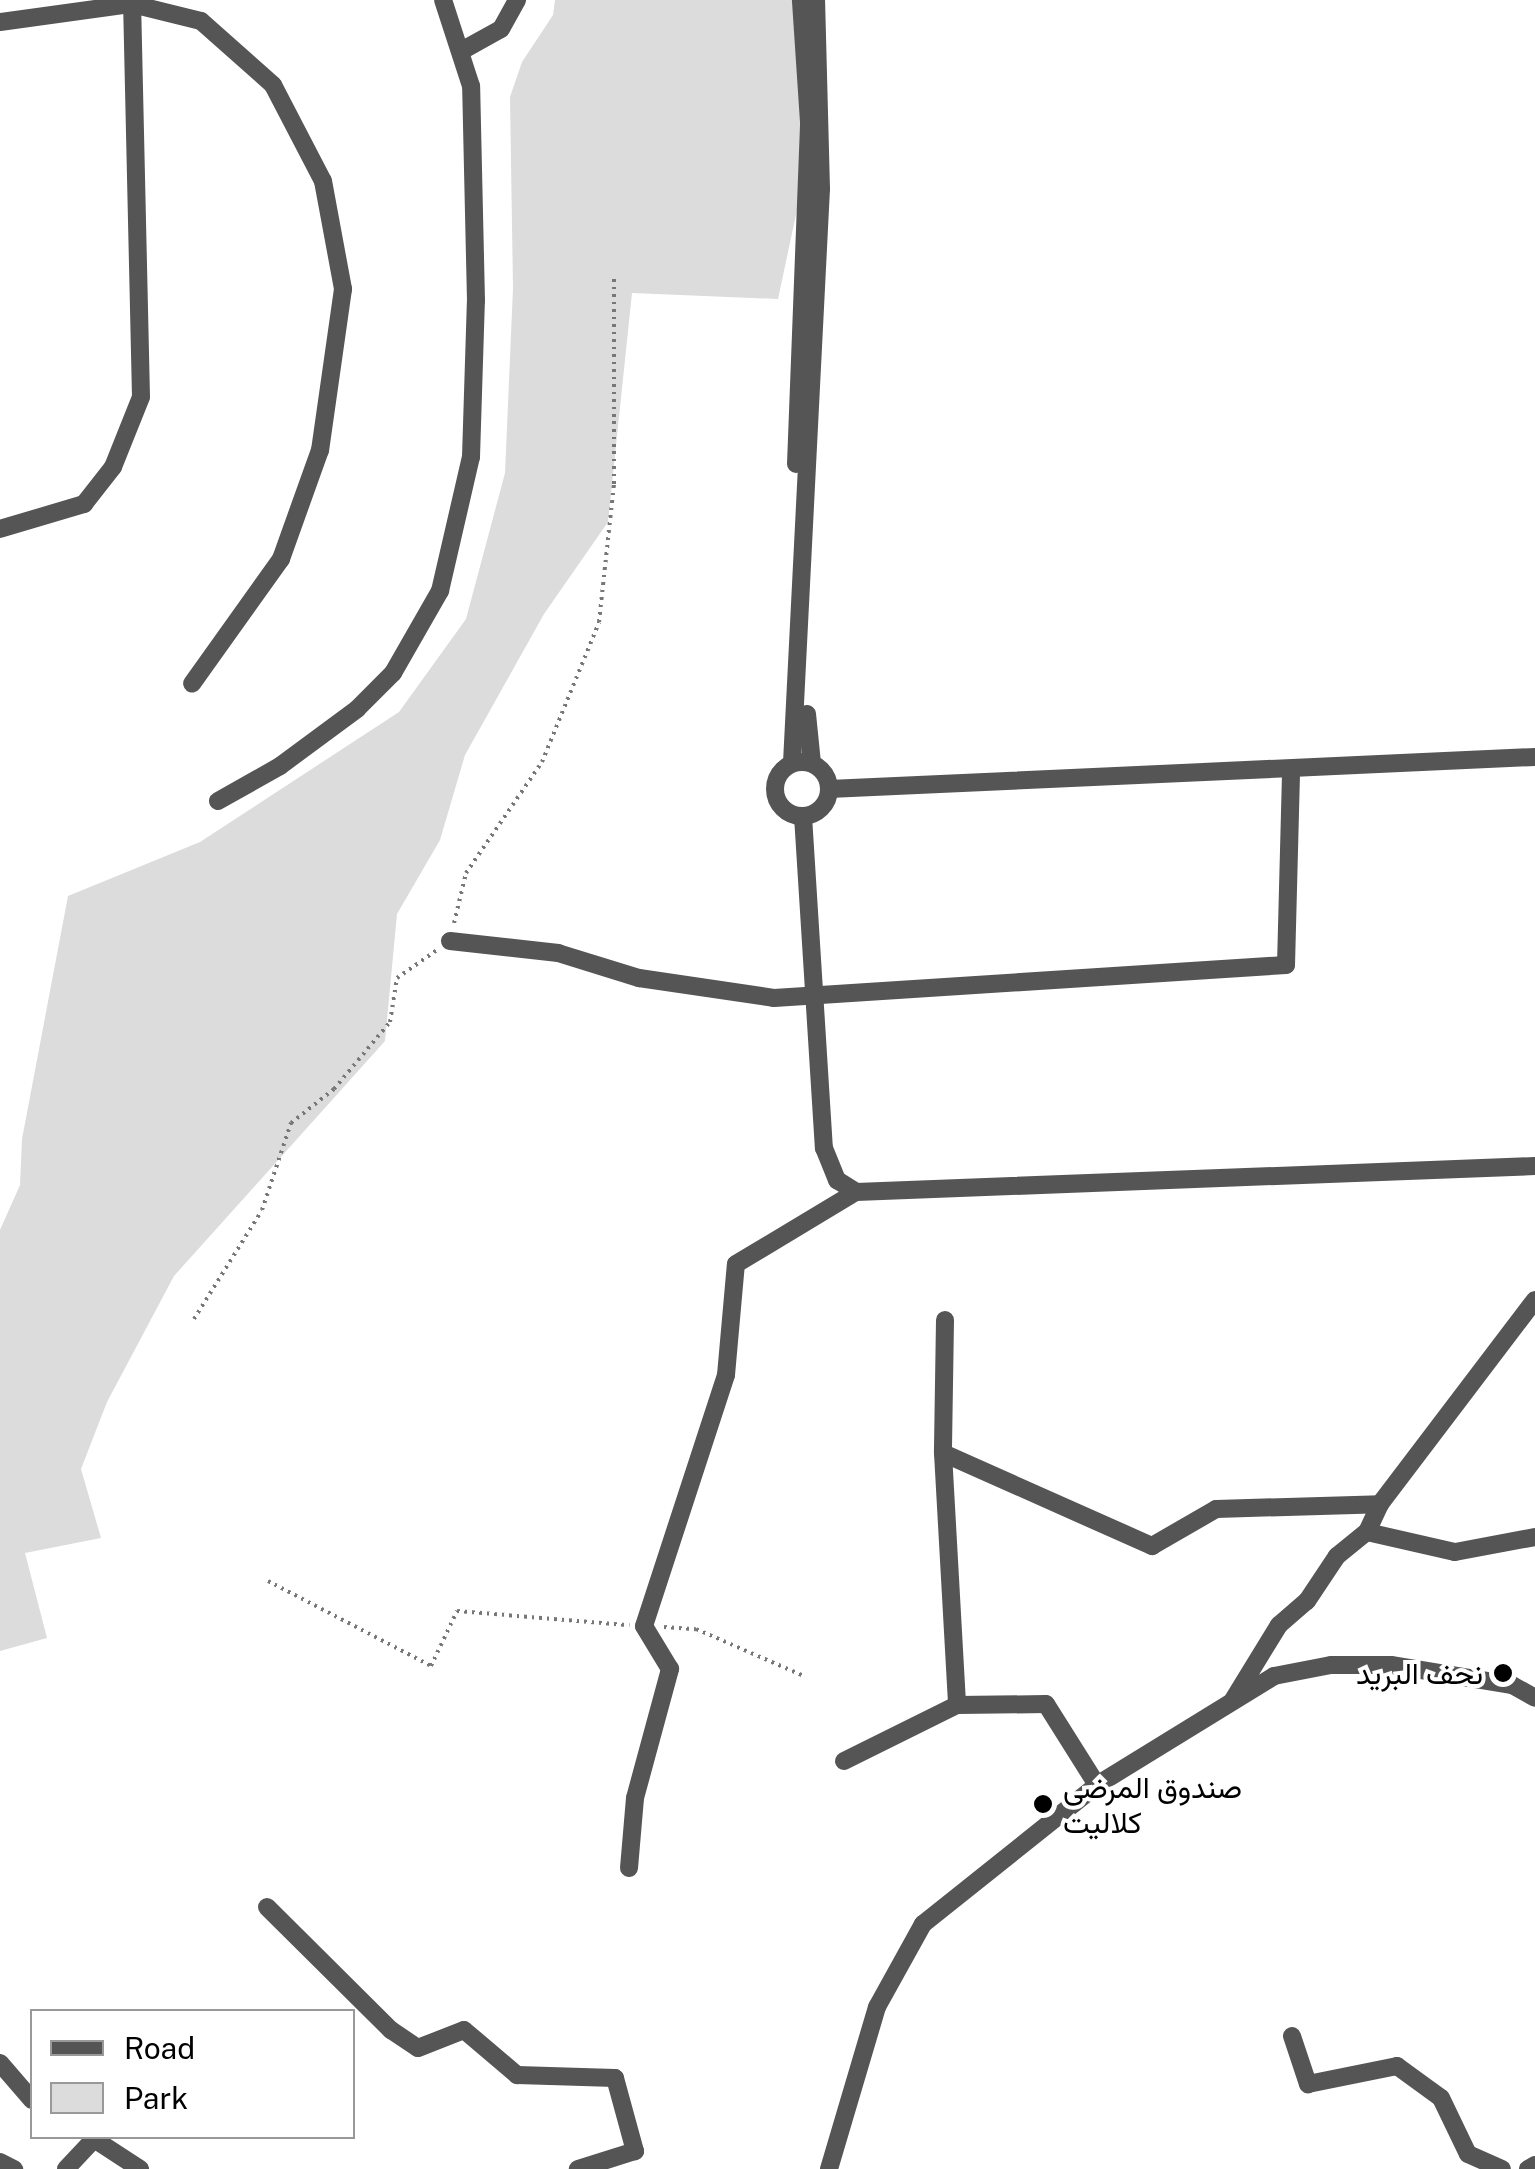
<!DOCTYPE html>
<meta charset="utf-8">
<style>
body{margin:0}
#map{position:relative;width:1535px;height:2169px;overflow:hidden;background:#fff;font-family:"Public Sans",Vazirmatn,sans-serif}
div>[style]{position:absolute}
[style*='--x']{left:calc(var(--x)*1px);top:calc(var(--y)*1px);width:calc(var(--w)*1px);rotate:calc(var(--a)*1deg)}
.green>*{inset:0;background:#dcdcdc}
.path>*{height:4px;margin-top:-2px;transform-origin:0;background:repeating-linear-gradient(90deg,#777 0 2.5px,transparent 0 7.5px)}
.minor>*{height:18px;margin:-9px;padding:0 9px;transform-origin:9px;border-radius:9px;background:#555}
.minor>.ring{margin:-9px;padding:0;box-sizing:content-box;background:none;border:18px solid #555;border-radius:50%}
.dots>*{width:28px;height:28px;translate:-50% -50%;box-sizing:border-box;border:5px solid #fff;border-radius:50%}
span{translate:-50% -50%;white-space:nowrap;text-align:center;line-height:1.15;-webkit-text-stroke:8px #fff;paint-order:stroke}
.poi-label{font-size:30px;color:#000}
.right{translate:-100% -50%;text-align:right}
.left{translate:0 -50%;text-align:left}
.legend{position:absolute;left:30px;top:2009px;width:325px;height:130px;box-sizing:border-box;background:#fff;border:2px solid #999;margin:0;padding:12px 18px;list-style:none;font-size:30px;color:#000}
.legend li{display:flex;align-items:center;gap:20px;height:50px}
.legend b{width:50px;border:2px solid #999}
</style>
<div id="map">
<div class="green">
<div style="clip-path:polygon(555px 0,795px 0,817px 116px,778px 299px,632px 293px,608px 522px,544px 614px,465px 755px,440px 840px,397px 914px,385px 1041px,174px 1276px,107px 1402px,81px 1469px,101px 1538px,25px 1553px,47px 1638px,0 1651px,0 1230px,20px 1185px,22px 1139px,68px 896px,200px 842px,399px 712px,466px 619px,505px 473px,513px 288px,510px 97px,522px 62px,553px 15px)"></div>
</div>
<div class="path">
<div style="--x:454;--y:923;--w:51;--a:-76.5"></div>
<div style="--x:466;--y:873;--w:135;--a:-55.6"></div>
<div style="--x:542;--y:762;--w:151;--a:-67.8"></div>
<div style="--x:599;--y:622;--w:139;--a:-83.8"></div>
<div style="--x:614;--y:484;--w:207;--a:-90"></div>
<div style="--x:194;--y:1319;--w:128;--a:-58"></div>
<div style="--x:262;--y:1210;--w:92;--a:-71.6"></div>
<div style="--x:291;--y:1123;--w:55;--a:-38.3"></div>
<div style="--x:334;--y:1089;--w:87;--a:-50.1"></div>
<div style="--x:390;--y:1022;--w:45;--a:-81"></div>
<div style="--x:397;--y:978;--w:49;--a:-35"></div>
<div style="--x:268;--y:1581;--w:184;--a:27.5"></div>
<div style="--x:431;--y:1666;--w:61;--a:-64.7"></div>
<div style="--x:457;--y:1611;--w:173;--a:4.7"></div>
<div style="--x:664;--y:1627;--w:32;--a:4"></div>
<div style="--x:696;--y:1629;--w:118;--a:23.5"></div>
</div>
<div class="minor">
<div style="--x:0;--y:22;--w:133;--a:-7.8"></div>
<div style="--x:132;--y:4;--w:71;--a:13.8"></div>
<div style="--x:201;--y:21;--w:96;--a:41.6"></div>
<div style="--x:273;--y:85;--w:108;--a:62.5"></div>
<div style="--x:323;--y:181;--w:110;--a:79.5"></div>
<div style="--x:343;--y:289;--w:163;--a:98.1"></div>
<div style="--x:320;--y:450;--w:116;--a:109.7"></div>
<div style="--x:281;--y:559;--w:153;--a:125.5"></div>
<div style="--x:463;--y:50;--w:43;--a:-28.9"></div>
<div style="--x:501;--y:29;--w:33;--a:-61"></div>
<div style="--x:796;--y:464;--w:342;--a:-87.8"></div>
<div style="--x:809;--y:122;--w:122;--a:-93.8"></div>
<div style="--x:0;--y:529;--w:88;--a:-16.6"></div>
<div style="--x:84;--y:504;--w:47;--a:-51.9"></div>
<div style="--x:113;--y:467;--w:75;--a:-68.2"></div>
<div style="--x:141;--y:397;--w:397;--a:-91.3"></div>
<div style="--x:807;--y:714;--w:49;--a:84.2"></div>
<div class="ring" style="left:775px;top:762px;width:36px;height:36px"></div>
<div style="--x:792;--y:763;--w:575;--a:-87.11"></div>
<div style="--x:821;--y:189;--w:189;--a:-91.5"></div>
<div style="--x:829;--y:789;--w:707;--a:-2.6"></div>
<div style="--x:218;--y:801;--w:71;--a:-29.4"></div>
<div style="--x:280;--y:766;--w:96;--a:-36.5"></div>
<div style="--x:357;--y:709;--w:51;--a:-45"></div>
<div style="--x:393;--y:673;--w:95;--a:-60.2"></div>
<div style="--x:440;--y:591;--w:138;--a:-77"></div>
<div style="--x:471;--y:457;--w:156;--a:-88.2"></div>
<div style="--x:476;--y:301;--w:215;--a:-91.3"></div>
<div style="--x:471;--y:86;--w:90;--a:-108"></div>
<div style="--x:803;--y:816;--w:333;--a:86.4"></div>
<div style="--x:824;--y:1148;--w:35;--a:68"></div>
<div style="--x:837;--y:1180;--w:22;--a:32"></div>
<div style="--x:856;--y:1192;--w:679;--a:-2.19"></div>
<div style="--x:450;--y:941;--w:109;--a:6.3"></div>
<div style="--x:558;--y:953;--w:85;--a:17.2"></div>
<div style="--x:639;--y:978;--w:136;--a:8.4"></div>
<div style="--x:774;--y:998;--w:513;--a:-3.69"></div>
<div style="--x:1286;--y:965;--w:194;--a:-88.5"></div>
<div style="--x:945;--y:1320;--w:133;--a:90.9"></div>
<div style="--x:943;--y:1453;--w:252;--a:86.8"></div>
<div style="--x:943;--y:1453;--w:229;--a:24"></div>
<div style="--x:1152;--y:1546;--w:74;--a:-30"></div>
<div style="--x:1216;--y:1509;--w:164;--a:-1.7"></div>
<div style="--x:1367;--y:1532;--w:90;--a:12.8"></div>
<div style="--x:1455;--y:1552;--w:81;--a:-10.6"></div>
<div style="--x:1233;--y:1700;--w:88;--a:-58.5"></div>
<div style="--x:1279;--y:1625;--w:37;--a:-41"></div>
<div style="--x:1307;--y:1601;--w:54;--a:-56.3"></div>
<div style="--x:1337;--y:1556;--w:38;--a:-39"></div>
<div style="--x:1367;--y:1532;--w:31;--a:-65"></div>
<div style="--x:1380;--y:1504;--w:256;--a:-52.8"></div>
<div style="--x:844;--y:1761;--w:126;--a:-26.4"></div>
<div style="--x:957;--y:1705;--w:89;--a:-0.6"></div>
<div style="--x:1046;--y:1704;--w:96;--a:57.8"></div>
<div style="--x:629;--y:1868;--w:70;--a:-85.1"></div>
<div style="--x:635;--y:1798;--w:134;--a:-74.8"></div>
<div style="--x:670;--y:1669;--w:50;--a:-121.2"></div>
<div style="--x:644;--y:1626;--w:264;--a:-71.9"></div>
<div style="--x:726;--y:1375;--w:111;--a:-84.9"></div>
<div style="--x:736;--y:1264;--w:140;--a:-31"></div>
<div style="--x:267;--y:1907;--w:175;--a:44.8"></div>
<div style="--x:391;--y:2030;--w:32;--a:34"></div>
<div style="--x:418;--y:2048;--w:49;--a:-21.4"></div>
<div style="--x:464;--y:2030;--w:70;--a:40.3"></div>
<div style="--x:517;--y:2075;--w:98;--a:1.8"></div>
<div style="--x:615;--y:2078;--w:76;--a:74.7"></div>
<div style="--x:635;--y:2151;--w:60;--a:162.5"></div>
<div style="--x:1292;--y:2036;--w:51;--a:71.6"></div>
<div style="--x:1308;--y:2084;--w:91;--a:-11.4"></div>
<div style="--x:1397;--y:2066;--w:54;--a:36"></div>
<div style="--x:1441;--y:2098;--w:62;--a:64.3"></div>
<div style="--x:1468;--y:2154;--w:37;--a:24"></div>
<div style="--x:0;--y:2063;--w:49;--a:49.1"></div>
<div style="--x:0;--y:2162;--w:16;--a:27"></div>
<div style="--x:66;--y:2169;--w:41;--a:-47"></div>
<div style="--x:94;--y:2139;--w:55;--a:33.1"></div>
<div style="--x:829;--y:2169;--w:169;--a:-73.5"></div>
<div style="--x:877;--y:2007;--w:95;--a:-61"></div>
<div style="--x:923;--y:1924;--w:223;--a:-38.6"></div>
<div style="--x:1097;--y:1785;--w:208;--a:-31.6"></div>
<div style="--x:1274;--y:1676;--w:58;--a:-10.9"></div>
<div style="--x:1331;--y:1665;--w:60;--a:0"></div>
<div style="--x:1391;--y:1665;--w:123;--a:9.4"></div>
<div style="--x:1512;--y:1685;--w:26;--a:29"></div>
<div style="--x:1528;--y:2169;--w:8;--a:-30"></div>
</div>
<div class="dots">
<div style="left:1503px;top:1673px;background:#000"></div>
<div style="left:1043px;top:1804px;background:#000"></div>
</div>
<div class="poi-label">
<span class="right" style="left:1483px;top:1673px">نحف البريد</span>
<span class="left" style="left:1063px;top:1804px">صندوق المرضى<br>كلاليت</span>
</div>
<ul class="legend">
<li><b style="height:12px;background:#555"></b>Road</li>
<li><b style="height:28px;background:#dcdcdc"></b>Park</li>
</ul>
</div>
